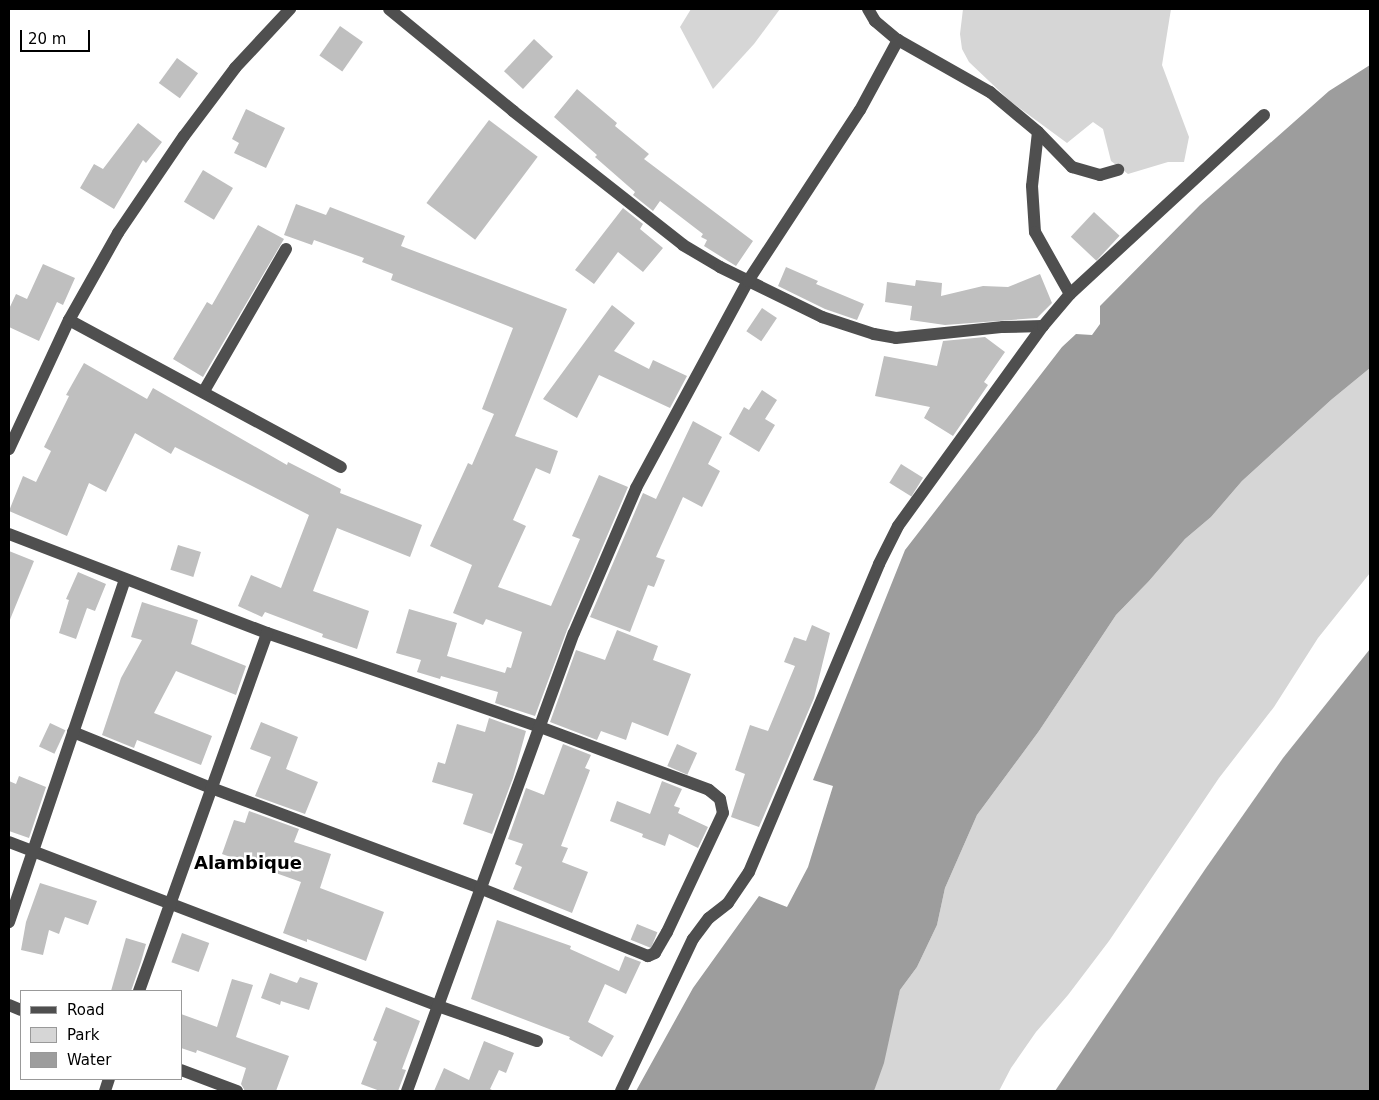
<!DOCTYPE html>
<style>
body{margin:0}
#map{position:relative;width:1379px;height:1100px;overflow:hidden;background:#fff;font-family:"DejaVu Sans",sans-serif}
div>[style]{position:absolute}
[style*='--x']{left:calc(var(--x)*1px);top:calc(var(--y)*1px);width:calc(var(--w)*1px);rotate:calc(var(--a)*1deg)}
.green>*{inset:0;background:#d6d6d6}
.water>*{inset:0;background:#9d9d9d}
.building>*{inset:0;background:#bfbfbf;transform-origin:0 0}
.minor>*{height:12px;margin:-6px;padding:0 6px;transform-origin:6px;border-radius:6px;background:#4f4f4f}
span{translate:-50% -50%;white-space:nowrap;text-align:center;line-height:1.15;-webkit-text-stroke:5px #fff;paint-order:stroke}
.quarter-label{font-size:18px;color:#000;font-weight:700}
.frame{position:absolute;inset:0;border:10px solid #000;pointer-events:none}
.legend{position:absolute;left:20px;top:990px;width:162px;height:90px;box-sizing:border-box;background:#fff;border:1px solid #999;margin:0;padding:6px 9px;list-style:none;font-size:15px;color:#000}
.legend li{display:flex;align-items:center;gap:10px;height:25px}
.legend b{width:25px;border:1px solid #999}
.scale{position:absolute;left:20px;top:30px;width:70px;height:22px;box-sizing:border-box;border:2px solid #000;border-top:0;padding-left:6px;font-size:15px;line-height:18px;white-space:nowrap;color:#000;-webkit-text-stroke:4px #fff;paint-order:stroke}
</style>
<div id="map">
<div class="green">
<div style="clip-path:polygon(691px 9px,780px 9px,754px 44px,713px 89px,680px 27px)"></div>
<div style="clip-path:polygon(963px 9px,1171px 9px,1162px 65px,1189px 137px,1184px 162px,1168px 162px,1128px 174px,1111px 161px,1103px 129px,1093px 122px,1067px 143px,1010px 101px,969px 62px,962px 49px,960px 34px)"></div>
<div style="clip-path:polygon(1370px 368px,1370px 573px,1318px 638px,1274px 707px,1219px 778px,1109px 941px,1068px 995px,1036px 1032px,1011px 1068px,999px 1091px,874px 1091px,900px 990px,917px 967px,937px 925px,945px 888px,977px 815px,1039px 731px,1116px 615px,1149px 581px,1185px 539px,1211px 517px,1242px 481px,1331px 400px)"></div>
</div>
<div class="water">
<div style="clip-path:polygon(1370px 65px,1370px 368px,1331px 400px,1242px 481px,1211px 517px,1185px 539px,1149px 581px,1116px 615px,1039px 731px,977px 815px,945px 888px,937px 925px,917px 967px,900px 990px,884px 1063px,874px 1091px,636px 1091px,693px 988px,759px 896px,787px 907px,808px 867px,833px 786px,813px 780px,905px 550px,1062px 347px,1076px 334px,1092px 335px,1100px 324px,1100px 306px,1200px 205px,1329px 91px)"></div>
<div style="clip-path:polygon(1370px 649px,1370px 1091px,1055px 1091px,1206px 868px,1283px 758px)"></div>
</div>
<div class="building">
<div style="left:340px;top:26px;width:28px;height:36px;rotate:35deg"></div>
<div style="left:534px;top:39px;width:26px;height:44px;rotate:43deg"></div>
<div style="left:177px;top:58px;width:26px;height:31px;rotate:36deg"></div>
<div style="clip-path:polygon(577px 89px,617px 123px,615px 126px,649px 154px,644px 159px,753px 241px,736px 266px,704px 246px,707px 240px,701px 237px,703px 234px,660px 201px,653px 211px,633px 195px,635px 192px,595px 157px,597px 155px,554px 117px)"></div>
<div style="clip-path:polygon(246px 109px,285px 128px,266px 168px,234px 153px,239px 143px,232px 139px)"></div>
<div style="left:489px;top:120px;width:61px;height:104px;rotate:37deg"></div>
<div style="clip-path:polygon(138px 123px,162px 142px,146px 163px,143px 160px,114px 209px,80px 188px,94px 164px,103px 169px)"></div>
<div style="left:203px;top:170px;width:35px;height:37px;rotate:31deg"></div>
<div style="clip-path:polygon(296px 204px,326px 215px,330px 207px,405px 236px,401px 246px,567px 309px,515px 436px,558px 451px,550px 474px,536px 468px,513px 520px,526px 526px,498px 587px,551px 606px,580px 539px,572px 536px,599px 475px,628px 487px,567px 630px,535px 716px,495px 703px,498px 692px,441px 676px,440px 679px,417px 672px,421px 660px,396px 653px,409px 609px,457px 623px,447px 656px,505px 673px,507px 667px,511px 668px,522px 632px,486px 619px,483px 625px,453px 613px,472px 565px,430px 546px,468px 463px,472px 465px,494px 414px,482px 409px,513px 328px,391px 280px,393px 274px,362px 262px,364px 258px,314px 240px,312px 245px,284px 235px)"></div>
<div style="clip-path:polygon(623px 208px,643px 224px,640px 229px,663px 248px,643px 272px,618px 252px,594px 284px,575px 270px)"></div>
<div style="left:1094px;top:212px;width:35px;height:34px;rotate:43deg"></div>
<div style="clip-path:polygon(258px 225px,284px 239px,203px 377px,173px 359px,207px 302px,212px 305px)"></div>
<div style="clip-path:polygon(43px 264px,75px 278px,63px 305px,57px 302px,39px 341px,9px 327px,9px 309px,16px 294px,27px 299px)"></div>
<div style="clip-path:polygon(786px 267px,818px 281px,816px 284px,864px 304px,857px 320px,825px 309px,778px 286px)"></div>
<div style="clip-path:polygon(1040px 274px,1052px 303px,1037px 318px,945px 325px,910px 320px,912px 306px,885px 302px,887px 282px,915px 286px,916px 280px,942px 283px,941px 296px,983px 286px,1008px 287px)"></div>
<div style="clip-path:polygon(612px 305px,635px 323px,614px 351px,649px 369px,653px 360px,687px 376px,670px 408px,599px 375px,577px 418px,543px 399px)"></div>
<div style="left:762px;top:308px;width:18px;height:28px;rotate:34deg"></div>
<div style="clip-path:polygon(985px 337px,1005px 352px,984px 382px,988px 385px,953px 436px,924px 418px,930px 407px,875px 396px,884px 356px,937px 366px,943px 341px)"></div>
<div style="clip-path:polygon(84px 363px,147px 399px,153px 388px,287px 465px,288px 462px,341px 489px,340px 493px,422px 525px,410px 557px,337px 528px,313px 591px,369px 611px,357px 649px,322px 637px,323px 634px,265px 612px,262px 617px,238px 606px,251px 575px,281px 588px,309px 515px,175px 447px,171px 454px,135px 433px,106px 492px,89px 483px,67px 536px,9px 511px,23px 476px,36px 482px,51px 451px,44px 447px,69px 396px,66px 395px)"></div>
<div style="clip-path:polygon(762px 390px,777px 400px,765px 419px,775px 425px,759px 452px,729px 434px,744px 407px,749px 410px)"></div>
<div style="clip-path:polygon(693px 421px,722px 437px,708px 464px,720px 471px,702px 507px,683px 497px,656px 557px,665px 560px,654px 587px,648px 585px,630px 632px,590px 617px,643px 493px,656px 499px)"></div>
<div style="left:901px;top:464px;width:26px;height:22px;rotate:32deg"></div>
<div style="left:178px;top:545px;width:24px;height:26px;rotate:17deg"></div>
<div style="clip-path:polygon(9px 551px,34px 561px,9px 622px)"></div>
<div style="clip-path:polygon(78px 572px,106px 584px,95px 611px,87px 608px,76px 639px,59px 633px,69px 600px,66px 599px)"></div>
<div style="clip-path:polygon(142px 602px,198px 620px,191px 644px,246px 666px,236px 695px,176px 671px,154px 713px,212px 736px,201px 765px,137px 740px,134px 748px,102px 735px,121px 678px,142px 640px,131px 637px)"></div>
<div style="clip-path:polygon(812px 625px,830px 633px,814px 698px,759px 827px,731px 817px,745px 774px,735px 770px,750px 725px,768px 731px,795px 666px,784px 662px,794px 637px,806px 641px)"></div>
<div style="clip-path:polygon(617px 630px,658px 646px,653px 660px,691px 674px,668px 736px,632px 722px,626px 740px,601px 731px,597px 740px,550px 722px,576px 650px,605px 660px)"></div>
<div style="clip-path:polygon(489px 718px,526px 731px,513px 778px,492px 834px,463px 824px,473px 794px,432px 782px,438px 762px,445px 764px,457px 724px,485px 732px)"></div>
<div style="clip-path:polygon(261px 722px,298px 737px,286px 769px,318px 782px,305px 814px,255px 796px,271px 757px,250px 749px)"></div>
<div style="left:50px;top:723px;width:17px;height:26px;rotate:25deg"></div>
<div style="clip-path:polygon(563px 744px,591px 755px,585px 768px,590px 770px,561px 846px,568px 848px,562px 862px,588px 872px,572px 913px,513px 889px,522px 867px,515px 864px,523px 844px,508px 839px,526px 788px,544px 795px)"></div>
<div style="left:677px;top:744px;width:22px;height:24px;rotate:24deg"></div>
<div style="clip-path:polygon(19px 776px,46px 787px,29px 838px,9px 831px,9px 781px,16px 784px)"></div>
<div style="clip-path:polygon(662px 781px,682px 789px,674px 806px,680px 808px,678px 813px,708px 827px,698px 848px,669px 834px,665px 846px,642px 837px,643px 834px,610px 821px,617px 801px,650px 814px)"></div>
<div style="clip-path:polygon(249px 811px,299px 829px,294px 842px,331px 854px,320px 888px,384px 912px,366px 961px,307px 939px,307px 942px,283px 933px,301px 882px,222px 854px,234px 820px,245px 823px)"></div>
<div style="clip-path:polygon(40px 883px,97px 901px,88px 925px,65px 917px,59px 934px,49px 930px,43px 955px,21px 950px,26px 922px)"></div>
<div style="clip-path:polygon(497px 920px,571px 946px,570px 949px,619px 971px,625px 956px,641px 962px,626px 994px,605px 984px,588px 1022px,614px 1036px,602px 1057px,569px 1039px,570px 1037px,471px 999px)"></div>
<div style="left:637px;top:924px;width:22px;height:17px;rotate:22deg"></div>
<div style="left:182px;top:933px;width:29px;height:31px;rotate:20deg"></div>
<div style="clip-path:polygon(126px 938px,146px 944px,141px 962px,131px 991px,111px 991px)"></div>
<div style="clip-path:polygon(270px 973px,297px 983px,300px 977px,318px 983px,309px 1010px,281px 1001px,280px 1005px,261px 998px)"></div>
<div style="clip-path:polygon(232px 979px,253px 985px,236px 1037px,289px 1056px,276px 1091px,245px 1091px,241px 1084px,246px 1068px,197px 1050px,196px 1053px,181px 1048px,181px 1014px,217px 1027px)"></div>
<div style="clip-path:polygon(386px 1007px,420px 1021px,402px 1069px,406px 1070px,398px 1091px,380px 1091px,361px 1084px,377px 1042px,373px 1040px)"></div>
<div style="clip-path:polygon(484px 1041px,514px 1053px,506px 1073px,499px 1070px,490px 1089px,494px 1091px,434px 1091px,444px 1068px,469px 1080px)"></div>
</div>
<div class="minor">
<div style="--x:389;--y:9;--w:161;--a:39.4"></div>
<div style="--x:513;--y:111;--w:216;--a:38.2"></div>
<div style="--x:683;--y:245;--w:43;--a:30.7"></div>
<div style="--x:720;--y:267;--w:114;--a:26.1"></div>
<div style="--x:822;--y:317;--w:55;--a:18.1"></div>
<div style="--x:874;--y:334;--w:22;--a:10"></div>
<div style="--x:896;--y:338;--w:108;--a:-5.9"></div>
<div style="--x:1003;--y:327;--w:40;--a:-1.4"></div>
<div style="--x:868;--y:9;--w:14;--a:60"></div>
<div style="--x:875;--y:21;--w:30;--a:40"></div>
<div style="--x:898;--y:40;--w:106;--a:29.5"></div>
<div style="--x:990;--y:92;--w:62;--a:39.8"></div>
<div style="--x:1038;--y:132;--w:49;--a:45.8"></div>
<div style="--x:1072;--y:167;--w:29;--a:16"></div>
<div style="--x:1100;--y:175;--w:19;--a:-16"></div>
<div style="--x:1038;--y:132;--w:54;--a:96.3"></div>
<div style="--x:1032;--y:186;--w:46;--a:86.3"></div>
<div style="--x:1035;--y:232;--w:71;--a:60.6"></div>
<div style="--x:69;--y:320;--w:309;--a:28.4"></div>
<div style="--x:204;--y:391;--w:164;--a:-60"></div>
<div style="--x:9;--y:449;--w:142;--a:-65.1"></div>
<div style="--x:69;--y:320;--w:100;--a:-60.6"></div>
<div style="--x:118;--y:233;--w:117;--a:-55.8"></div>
<div style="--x:184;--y:136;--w:85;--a:-53.1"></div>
<div style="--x:235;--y:68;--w:81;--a:-47"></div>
<div style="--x:9;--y:534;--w:276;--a:21"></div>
<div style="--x:267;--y:633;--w:289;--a:19"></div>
<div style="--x:540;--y:727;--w:180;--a:20.4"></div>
<div style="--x:709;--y:790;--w:14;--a:39"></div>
<div style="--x:720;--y:799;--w:14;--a:78"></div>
<div style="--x:723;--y:813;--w:132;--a:115.2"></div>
<div style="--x:667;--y:932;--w:24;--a:120"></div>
<div style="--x:655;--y:953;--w:8;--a:157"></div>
<div style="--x:648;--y:956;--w:181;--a:-158"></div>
<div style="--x:480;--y:888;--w:287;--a:-159.6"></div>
<div style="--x:211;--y:788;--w:149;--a:-157.9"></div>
<div style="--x:9;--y:842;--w:459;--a:20.9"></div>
<div style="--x:438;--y:1006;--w:105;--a:19.5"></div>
<div style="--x:9;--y:922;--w:361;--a:-71.3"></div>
<div style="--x:139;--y:991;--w:380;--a:-70.3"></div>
<div style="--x:9;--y:1005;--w:13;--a:23"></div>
<div style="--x:181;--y:1070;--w:60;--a:20.6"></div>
<div style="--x:105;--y:1091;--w:13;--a:-72"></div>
<div style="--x:407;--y:1091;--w:487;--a:-70"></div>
<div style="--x:574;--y:633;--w:158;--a:-66.8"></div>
<div style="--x:636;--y:488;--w:235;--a:-61.6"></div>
<div style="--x:748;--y:281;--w:204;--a:-56.8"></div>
<div style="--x:860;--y:110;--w:80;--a:-61.5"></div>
<div style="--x:621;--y:1091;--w:168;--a:-64.7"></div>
<div style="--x:693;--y:939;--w:26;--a:-53"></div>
<div style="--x:709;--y:918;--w:24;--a:-38"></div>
<div style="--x:728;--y:903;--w:37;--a:-56"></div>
<div style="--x:749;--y:872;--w:334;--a:-67.1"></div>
<div style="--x:879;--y:564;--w:42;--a:-63.4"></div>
<div style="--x:898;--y:526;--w:247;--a:-54.1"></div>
<div style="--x:1043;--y:326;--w:42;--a:-49.8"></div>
<div style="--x:1070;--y:294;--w:264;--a:-42.7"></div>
</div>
<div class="quarter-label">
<span style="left:248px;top:863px">Alambique</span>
</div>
<div class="frame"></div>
<ul class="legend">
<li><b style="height:6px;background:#4f4f4f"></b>Road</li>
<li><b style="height:14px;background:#d6d6d6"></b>Park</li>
<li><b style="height:14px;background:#9d9d9d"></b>Water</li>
</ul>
<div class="scale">20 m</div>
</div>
